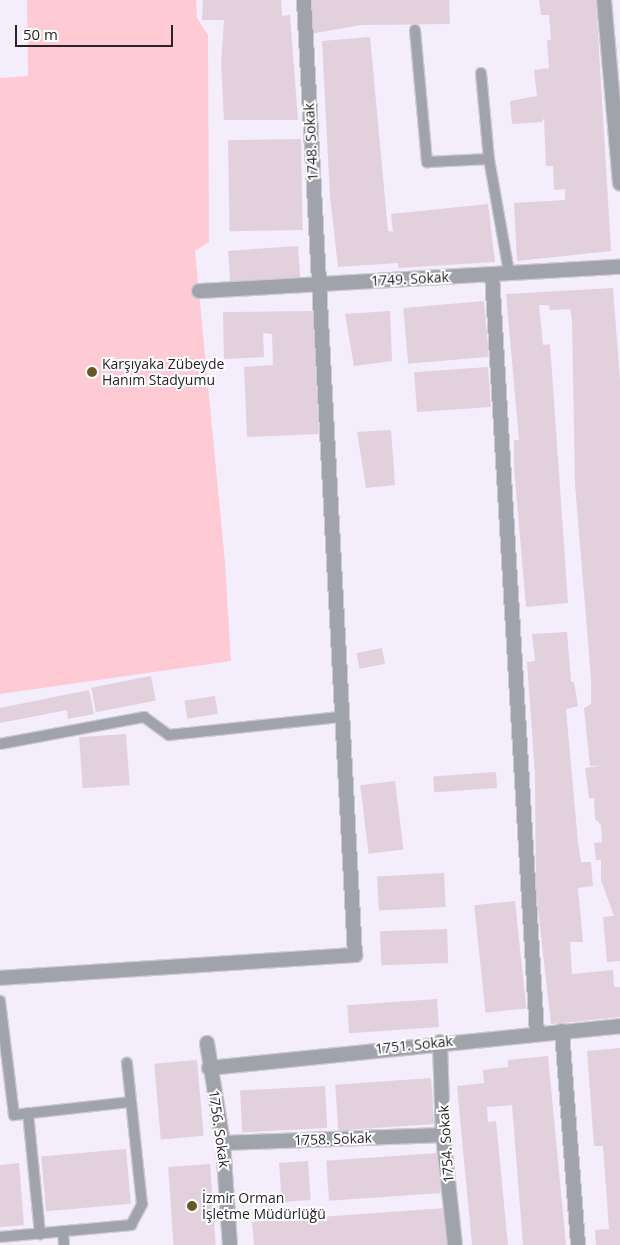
<!DOCTYPE html>
<meta charset="utf-8">
<style>
body{margin:0}
#map{position:relative;width:620px;height:1245px;overflow:hidden;background:#f4edfc;font-family:"Open Sans",sans-serif}
div>[style]{position:absolute}
[style*='--x']{left:calc(var(--x)*1px);top:calc(var(--y)*1px);width:calc(var(--w)*1px);rotate:calc(var(--a)*1deg)}
.green>*{inset:0;background:#fecbd5}
.building>*{inset:0;background:#e2d0dd;transform-origin:0 0}
.roads{filter:drop-shadow(1px 0 #cfc9d6) drop-shadow(-1px 0 #cfc9d6) drop-shadow(0 1px #cfc9d6) drop-shadow(0 -1px #cfc9d6)}
.service>*{height:10px;margin:-5px;padding:0 5px;transform-origin:5px;border-radius:5px;background:#a1a3ab}
.minor>*{height:14px;margin:-7px;padding:0 7px;transform-origin:7px;border-radius:7px;background:#a1a3ab}
.dots>*{width:14px;height:14px;translate:-50% -50%;box-sizing:border-box;border:2px solid #fff;border-radius:50%}
span{translate:-50% -50%;white-space:nowrap;text-align:center;line-height:1.15;-webkit-text-stroke:4px #fff;paint-order:stroke}
.street-label{font-size:14px;color:#27242a}
.poi-label{font-size:14px;color:#27242a}
.left{translate:0 -50%;text-align:left}
.scale{position:absolute;left:15px;top:25px;width:158px;height:22px;box-sizing:border-box;border:2px solid #27242a;border-top:0;padding-left:6px;font-size:15px;line-height:18px;white-space:nowrap;color:#27242a;-webkit-text-stroke:4px #fff;paint-order:stroke}
</style>
<div id="map">
<div class="green">
<div style="clip-path:polygon(27px 0,196px 0,197px 18px,208px 35px,209px 242px,195px 251px,225px 562px,231px 661px,0 694px,0 78px,28px 76px)"></div>
</div>
<div class="building">
<div style="clip-path:polygon(203px 0,281px 0,282px 16px,290px 15px,298px 120px,224px 120px,221px 63px,224px 20px,202px 20px)"></div>
<div style="clip-path:polygon(308px 0,449px 0,450px 24px,361px 25px,310px 34px)"></div>
<div style="clip-path:polygon(539px 0,596px 0,611px 251px,517px 261px,514px 203px,565px 200px,565px 189px,554px 190px,553px 166px,546px 166px,544px 118px,542px 122px,512px 124px,510px 101px,537px 96px,534px 70px,549px 68px,547px 40px,551px 40px,549px 15px,541px 15px)"></div>
<div style="clip-path:polygon(370px 37px,388px 231px,393px 232px,391px 214px,488px 204px,495px 262px,398px 268px,398px 263px,338px 267px,330px 196px,322px 41px)"></div>
<div style="left:301px;top:139px;width:91px;height:73px;rotate:89deg"></div>
<div style="left:298px;top:246px;width:31px;height:70px;rotate:86deg"></div>
<div style="clip-path:polygon(613px 288px,620px 381px,620px 961px,607px 962px,603px 917px,614px 916px,601px 880px,601px 860px,596px 860px,594px 843px,602px 842px,601px 825px,595px 819px,594px 798px,589px 798px,585px 768px,605px 765px,590px 766px,584px 708px,591px 704px,591px 678px,575px 484px,572px 319px,570px 309px,550px 310px,549px 305px,539px 305px,543px 345px,550px 344px,568px 603px,526px 607px,514px 467px,514px 440px,519px 440px,506px 294px)"></div>
<div style="left:484px;top:301px;width:56px;height:81px;rotate:85deg"></div>
<div style="clip-path:polygon(313px 311px,319px 434px,247px 437px,244px 367px,273px 365px,272px 334px,263px 333px,264px 357px,224px 359px,223px 312px)"></div>
<div style="clip-path:polygon(390px 311px,392px 361px,354px 366px,345px 314px)"></div>
<div style="left:488px;top:367px;width:40px;height:74px;rotate:86deg"></div>
<div style="clip-path:polygon(391px 430px,395px 485px,366px 488px,357px 432px)"></div>
<div style="clip-path:polygon(567px 632px,571px 682px,574px 682px,578px 706px,566px 709px,578px 843px,581px 862px,591px 862px,593px 886px,578px 888px,583px 942px,570px 942px,572px 974px,613px 970px,614px 987px,620px 987px,620px 1017px,551px 1024px,536px 891px,535px 774px,527px 662px,535px 661px,532px 634px)"></div>
<div style="left:382px;top:648px;width:16px;height:26px;rotate:79deg"></div>
<div style="left:151px;top:676px;width:25px;height:61px;rotate:79deg"></div>
<div style="clip-path:polygon(89px 690px,94px 714px,68px 719px,67px 710px,0 723px,0 708px)"></div>
<div style="left:215px;top:696px;width:18px;height:31px;rotate:81deg"></div>
<div style="left:126px;top:734px;width:51px;height:47px;rotate:86deg"></div>
<div style="left:496px;top:772px;width:16px;height:63px;rotate:86deg"></div>
<div style="left:395px;top:781px;width:69px;height:35px;rotate:83deg"></div>
<div style="left:444px;top:873px;width:34px;height:67px;rotate:87deg"></div>
<div style="left:515px;top:901px;width:108px;height:41px;rotate:84deg"></div>
<div style="left:447px;top:929px;width:34px;height:67px;rotate:88deg"></div>
<div style="left:437px;top:999px;width:28px;height:90px;rotate:86deg"></div>
<div style="clip-path:polygon(620px 1048px,620px 1245px,596px 1245px,595px 1230px,609px 1229px,603px 1146px,594px 1146px,587px 1051px)"></div>
<div style="clip-path:polygon(548px 1056px,566px 1245px,523px 1245px,512px 1105px,487px 1107px,488px 1122px,496px 1121px,508px 1245px,472px 1245px,457px 1086px,484px 1083px,483px 1070px,508px 1067px,508px 1060px)"></div>
<div style="left:197px;top:1060px;width:76px;height:43px;rotate:85deg"></div>
<div style="left:431px;top:1078px;width:46px;height:96px;rotate:86deg"></div>
<div style="left:325px;top:1086px;width:42px;height:85px;rotate:87deg"></div>
<div style="left:126px;top:1149px;width:55px;height:85px;rotate:85deg"></div>
<div style="left:438px;top:1153px;width:40px;height:112px;rotate:86deg"></div>
<div style="left:308px;top:1161px;width:39px;height:29px;rotate:86deg"></div>
<div style="clip-path:polygon(19px 1163px,24px 1225px,0 1227px,0 1165px)"></div>
<div style="left:210px;top:1164px;width:81px;height:42px;rotate:86deg"></div>
<div style="clip-path:polygon(446px 1208px,449px 1245px,254px 1245px,252px 1222px)"></div>
</div>
<div class="roads">
<div class="service">
<div style="--x:415;--y:30;--w:133;--a:84.8"></div>
<div style="--x:427;--y:162;--w:62;--a:-2.8"></div>
<div style="--x:489;--y:159;--w:116;--a:80"></div>
<div style="--x:481;--y:73;--w:86;--a:84.7"></div>
<div style="--x:0;--y:744;--w:147;--a:-10.6"></div>
<div style="--x:144;--y:717;--w:31;--a:36"></div>
<div style="--x:169;--y:735;--w:172;--a:-6"></div>
<div style="--x:0;--y:1001;--w:115;--a:83"></div>
<div style="--x:14;--y:1115;--w:117;--a:-6.4"></div>
<div style="--x:28;--y:1113;--w:122;--a:84.3"></div>
<div style="--x:63;--y:1231;--w:14;--a:86"></div>
<div style="--x:0;--y:1237;--w:132;--a:-5.2"></div>
<div style="--x:131;--y:1225;--w:24;--a:-62"></div>
<div style="--x:142;--y:1204;--w:142;--a:-96.1"></div>
</div>
<div class="minor">
<div style="--x:604;--y:0;--w:184;--a:85"></div>
<div style="--x:492;--y:274;--w:760;--a:86.61"></div>
<div style="--x:199;--y:291;--w:422;--a:-3.3"></div>
<div style="--x:0;--y:978;--w:356;--a:-3.7"></div>
<div style="--x:355;--y:955;--w:956;--a:-93.06"></div>
<div style="--x:562;--y:1031;--w:215;--a:85.7"></div>
<div style="--x:440;--y:1042;--w:93;--a:88.2"></div>
<div style="--x:443;--y:1135;--w:111;--a:83.8"></div>
<div style="--x:207;--y:1043;--w:101;--a:80.9"></div>
<div style="--x:223;--y:1143;--w:102;--a:86.1"></div>
<div style="--x:209;--y:1068;--w:413;--a:-5.8"></div>
<div style="--x:223;--y:1143;--w:220;--a:-2.1"></div>
</div>
</div>
<div class="dots">
<div style="left:92px;top:372px;background:#675926"></div>
<div style="left:192px;top:1206px;background:#675926"></div>
</div>
<div class="street-label">
<span style="left:311px;top:142px;rotate:-93deg">1748. Sokak</span>
<span style="left:410px;top:279px;rotate:-3deg">1749. Sokak</span>
<span style="left:414px;top:1045px;rotate:-6deg">1751. Sokak</span>
<span style="left:219px;top:1129px;rotate:82deg">1756. Sokak</span>
<span style="left:333px;top:1139px;rotate:-2deg">1758. Sokak</span>
<span style="left:446px;top:1144px;rotate:-94deg">1754. Sokak</span>
</div>
<div class="poi-label">
<span class="left" style="left:102px;top:372px">Karşıyaka Zübeyde<br>Hanım Stadyumu</span>
<span class="left" style="left:202px;top:1206px">İzmir Orman<br>İşletme Müdürlüğü</span>
</div>
<div class="scale">50 m</div>
</div>
